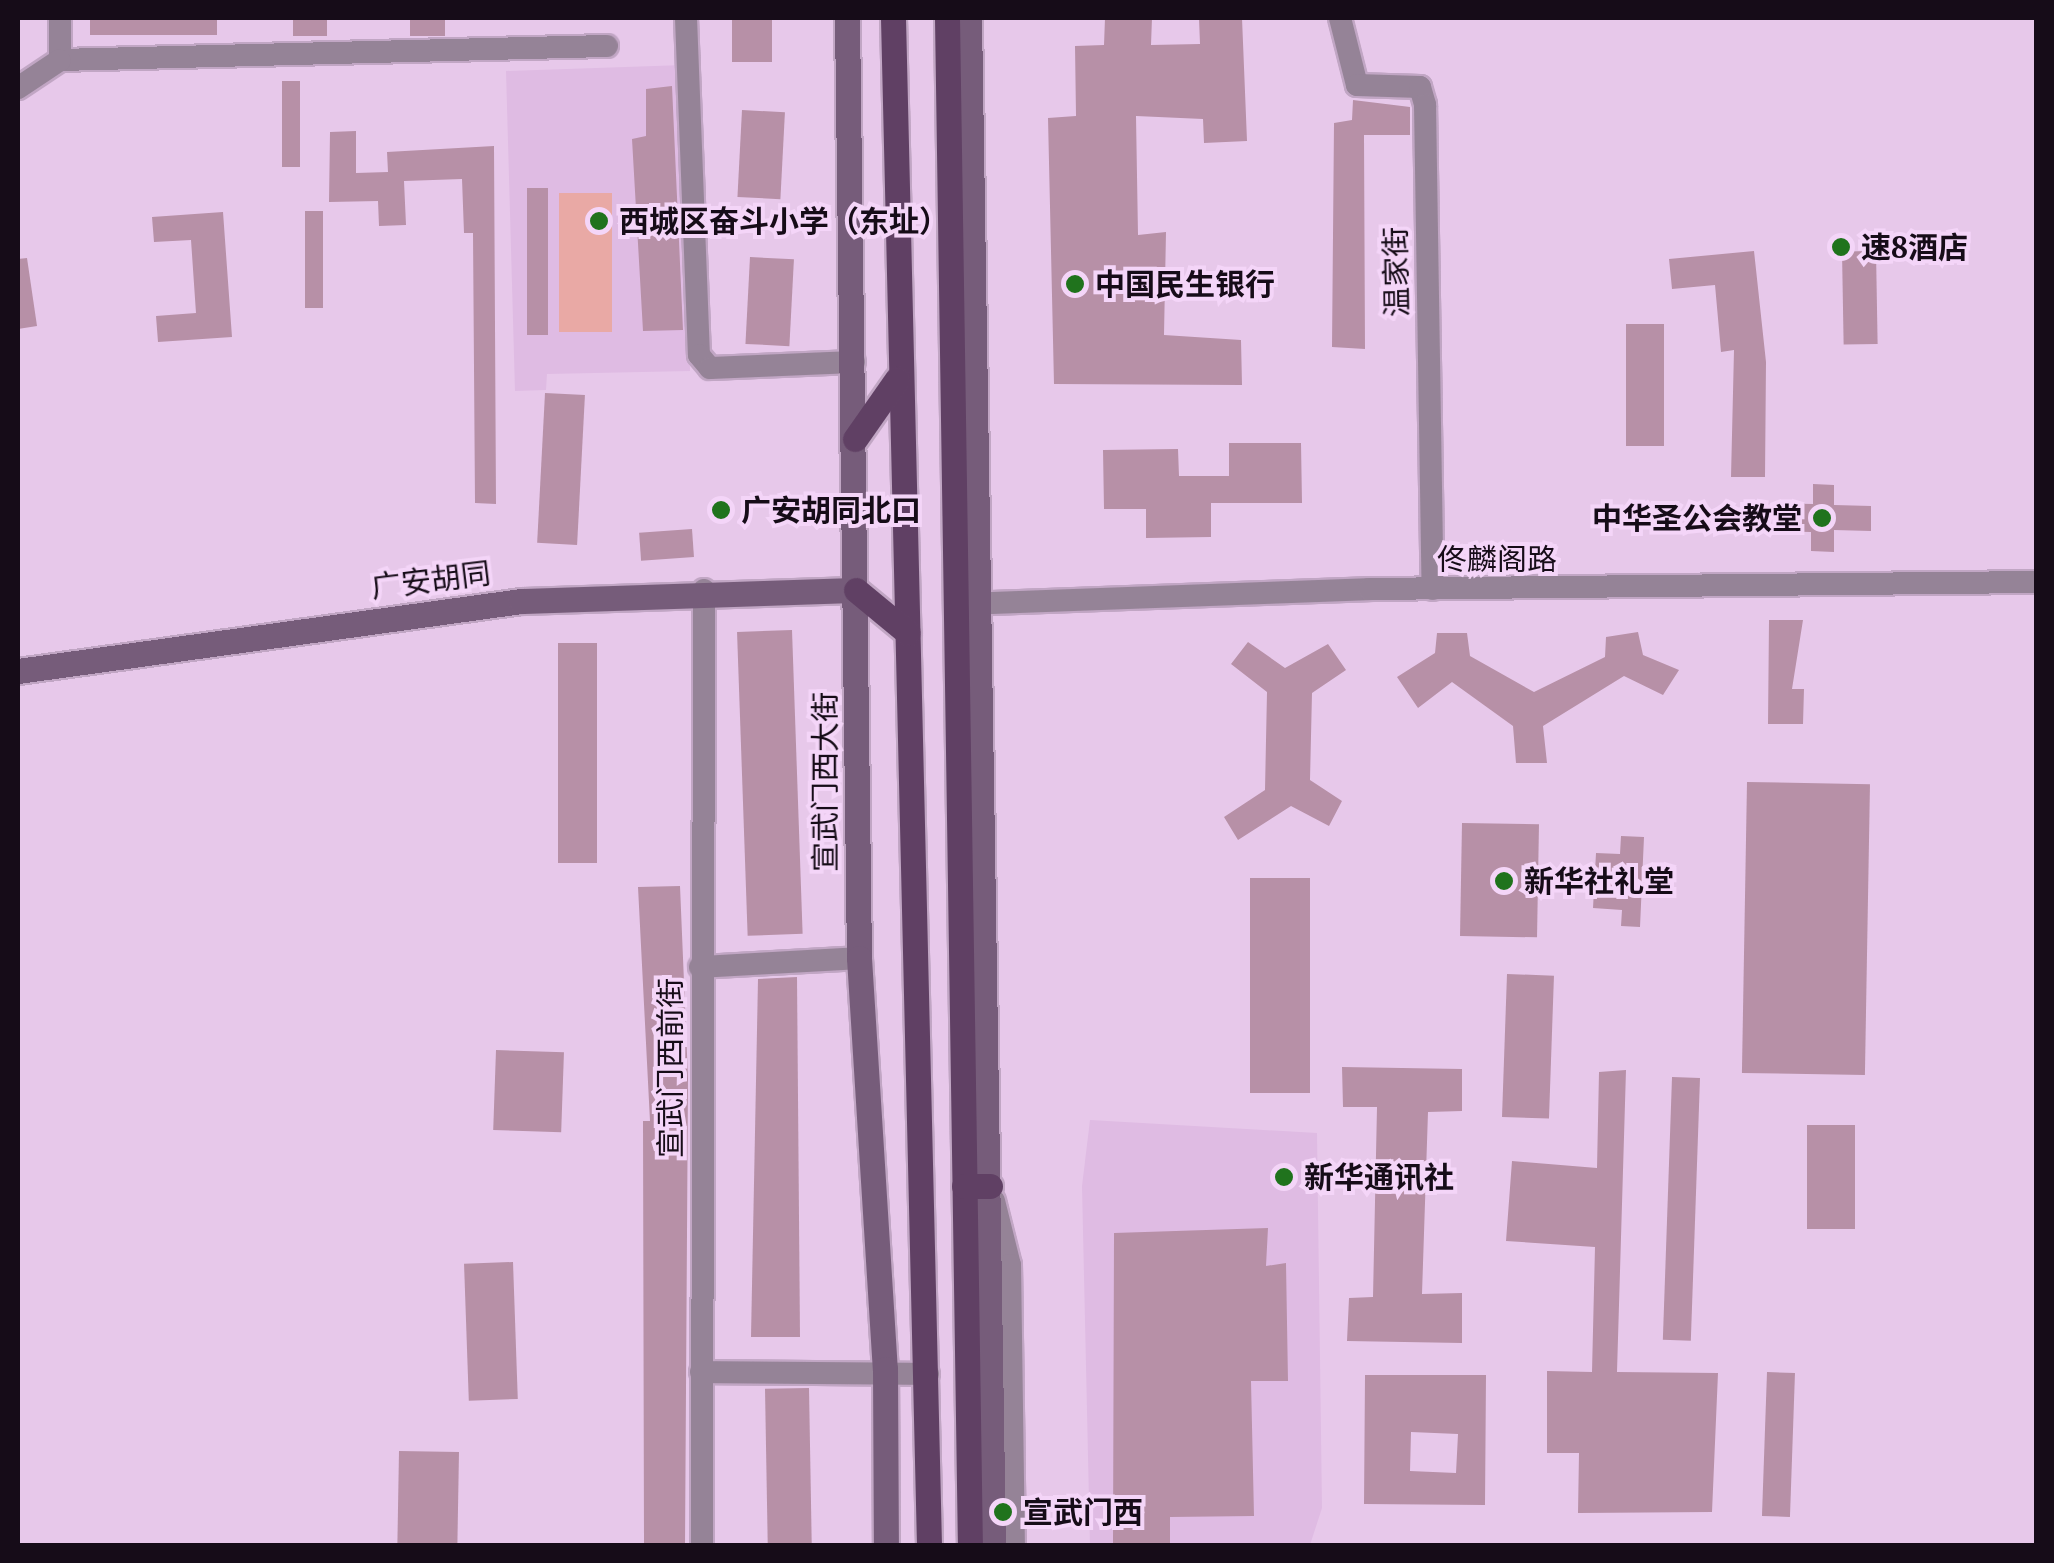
<!DOCTYPE html>
<meta charset="utf-8">
<style>
body{margin:0}
#map{position:relative;width:2054px;height:1563px;overflow:hidden;background:#e7c8ea;font-family:"Noto Serif","Noto Sans SC",serif}
div>[style]{position:absolute}
[style*='--x']{left:calc(var(--x)*1px);top:calc(var(--y)*1px);width:calc(var(--w)*1px);rotate:calc(var(--a)*1deg)}
.built>*{inset:0;background:#dfbbe3}
.green>*{inset:0;background:#e9a9a5;transform-origin:0 0}
.building>*{inset:0;background:#b790a7;transform-origin:0 0}
.roads{filter:drop-shadow(2px 0 #c1a6c4) drop-shadow(-2px 0 #c1a6c4) drop-shadow(0 2px #c1a6c4) drop-shadow(0 -2px #c1a6c4)}
.street>*{height:22px;margin:-11px;padding:0 11px;transform-origin:11px;border-radius:11px;background:#958397}
.secondary>*{height:25px;margin:-12.5px;padding:0 12.5px;transform-origin:12.5px;border-radius:12.5px;background:#765c7a}
.primary>*{height:25px;margin:-12.5px;padding:0 12.5px;transform-origin:12.5px;border-radius:12.5px;background:#604064}
.dots>*{width:28px;height:28px;translate:-50% -50%;box-sizing:border-box;border:5px solid #f4d5f8;border-radius:50%}
span{translate:-50% -50%;white-space:nowrap;text-align:center;line-height:1.15;-webkit-text-stroke:8px #f4d5f8;paint-order:stroke}
.poi-label{font-size:30px;color:#160c18;font-weight:700}
.left{translate:0 -50%;text-align:left}
.right{translate:-100% -50%;text-align:right}
.street-label{font-size:30px;color:#160c18}
.frame{position:absolute;inset:0;border:20px solid #160c18;pointer-events:none}
</style>
<div id="map">
<div class="built">
<div style="clip-path:polygon(684px 65px,690px 371px,547px 374px,546px 390px,515px 391px,506px 71px)"></div>
<div style="clip-path:polygon(1090px 1120px,1317px 1133px,1322px 1508px,1310px 1545px,1090px 1546px,1082px 1186px)"></div>
</div>
<div class="green">
<div style="left:559px;top:193px;width:53px;height:139px"></div>
</div>
<div class="building">
<div style="left:90px;top:18px;width:127px;height:17px"></div>
<div style="left:293px;top:18px;width:34px;height:18px"></div>
<div style="left:410px;top:18px;width:35px;height:18px"></div>
<div style="left:732px;top:18px;width:40px;height:44px"></div>
<div style="clip-path:polygon(1105px 18px,1152px 18px,1151px 45px,1200px 44px,1199px 18px,1242px 18px,1247px 141px,1204px 143px,1203px 119px,1136px 116px,1138px 235px,1166px 232px,1164px 335px,1241px 340px,1242px 385px,1054px 384px,1048px 118px,1076px 116px,1075px 46px,1104px 45px)"></div>
<div style="left:282px;top:81px;width:18px;height:86px"></div>
<div style="clip-path:polygon(672px 86px,683px 330px,643px 331px,632px 139px,646px 136px,646px 89px)"></div>
<div style="clip-path:polygon(1353px 100px,1410px 107px,1410px 135px,1364px 135px,1365px 349px,1332px 347px,1334px 123px,1352px 120px)"></div>
<div style="left:742px;top:110px;width:43px;height:87px;rotate:3deg"></div>
<div style="clip-path:polygon(356px 131px,356px 173px,388px 172px,387px 152px,494px 146px,496px 504px,475px 503px,473px 233px,464px 233px,462px 179px,404px 181px,406px 225px,379px 226px,378px 201px,329px 202px,330px 132px)"></div>
<div style="left:527px;top:188px;width:21px;height:147px"></div>
<div style="left:305px;top:211px;width:18px;height:97px"></div>
<div style="clip-path:polygon(223px 212px,232px 337px,158px 342px,156px 316px,196px 313px,191px 240px,154px 242px,152px 217px)"></div>
<div style="clip-path:polygon(1754px 251px,1766px 362px,1765px 477px,1731px 477px,1734px 350px,1721px 352px,1715px 285px,1672px 289px,1669px 259px)"></div>
<div style="left:1876px;top:251px;width:93px;height:34px;rotate:89deg"></div>
<div style="left:750px;top:257px;width:44px;height:87px;rotate:3deg"></div>
<div style="clip-path:polygon(27px 258px,37px 326px,18px 329px,18px 259px)"></div>
<div style="left:1664px;top:324px;width:122px;height:38px;rotate:90deg"></div>
<div style="left:545px;top:393px;width:40px;height:150px;rotate:3deg"></div>
<div style="clip-path:polygon(1229px 443px,1301px 443px,1302px 503px,1211px 503px,1211px 537px,1146px 538px,1146px 509px,1104px 509px,1103px 450px,1178px 449px,1179px 476px,1229px 476px)"></div>
<div style="clip-path:polygon(1813px 484px,1834px 485px,1834px 505px,1871px 506px,1871px 531px,1834px 530px,1834px 552px,1811px 551px,1811px 532px,1773px 531px,1773px 503px,1813px 504px)"></div>
<div style="left:692px;top:529px;width:28px;height:53px;rotate:86deg"></div>
<div style="clip-path:polygon(1769px 620px,1803px 620px,1792px 689px,1804px 689px,1803px 724px,1768px 724px)"></div>
<div style="left:792px;top:630px;width:304px;height:55px;rotate:88deg"></div>
<div style="clip-path:polygon(1638px 632px,1643px 655px,1679px 670px,1663px 695px,1624px 676px,1543px 726px,1547px 763px,1516px 763px,1513px 726px,1452px 682px,1418px 708px,1397px 677px,1435px 653px,1437px 633px,1467px 633px,1470px 656px,1534px 692px,1605px 657px,1606px 637px)"></div>
<div style="clip-path:polygon(1248px 642px,1285px 668px,1328px 644px,1346px 670px,1312px 693px,1310px 780px,1342px 801px,1329px 826px,1291px 806px,1238px 840px,1224px 817px,1265px 790px,1267px 692px,1231px 664px)"></div>
<div style="left:558px;top:643px;width:39px;height:220px"></div>
<div style="left:1747px;top:782px;width:123px;height:291px;rotate:1deg"></div>
<div style="left:1462px;top:823px;width:77px;height:113px;rotate:1deg"></div>
<div style="clip-path:polygon(1621px 836px,1644px 837px,1640px 927px,1621px 926px,1622px 910px,1593px 908px,1596px 853px,1620px 854px)"></div>
<div style="left:1250px;top:878px;width:60px;height:215px"></div>
<div style="clip-path:polygon(680px 886px,688px 1078px,685px 1546px,644px 1546px,643px 1121px,650px 1121px,638px 887px)"></div>
<div style="left:1507px;top:974px;width:47px;height:143px;rotate:2deg"></div>
<div style="clip-path:polygon(797px 977px,800px 1337px,751px 1337px,758px 979px)"></div>
<div style="left:496px;top:1050px;width:68px;height:80px;rotate:2deg"></div>
<div style="clip-path:polygon(1342px 1067px,1462px 1069px,1462px 1111px,1428px 1112px,1422px 1294px,1462px 1293px,1462px 1343px,1347px 1341px,1349px 1298px,1373px 1297px,1377px 1107px,1343px 1107px)"></div>
<div style="clip-path:polygon(1626px 1070px,1617px 1372px,1718px 1373px,1712px 1512px,1578px 1513px,1579px 1453px,1547px 1453px,1547px 1371px,1592px 1372px,1595px 1247px,1506px 1241px,1512px 1161px,1597px 1168px,1599px 1072px)"></div>
<div style="left:1700px;top:1078px;width:263px;height:28px;rotate:92deg"></div>
<div style="left:1807px;top:1125px;width:48px;height:104px"></div>
<div style="clip-path:polygon(1268px 1228px,1266px 1266px,1286px 1263px,1288px 1381px,1251px 1381px,1254px 1516px,1170px 1517px,1170px 1546px,1113px 1546px,1114px 1233px)"></div>
<div style="left:513px;top:1262px;width:137px;height:49px;rotate:88deg"></div>
<div style="left:1767px;top:1372px;width:28px;height:144px;rotate:2deg"></div>
<div style="clip-path:polygon(evenodd,1365px 1375px,1486px 1375px,1485px 1505px,1364px 1504px,1365px 1375px,1411px 1432px,1458px 1434px,1456px 1473px,1410px 1471px,1411px 1432px)"></div>
<div style="left:809px;top:1388px;width:158px;height:44px;rotate:89deg"></div>
<div style="left:399px;top:1451px;width:60px;height:95px;rotate:1deg"></div>
</div>
<div class="roads">
<div class="street">
<div style="--x:686;--y:18;--w:337;--a:87.8"></div>
<div style="--x:699;--y:355;--w:17;--a:50"></div>
<div style="--x:710;--y:368;--w:144;--a:-2.4"></div>
<div style="--x:1340;--y:18;--w:69;--a:75.8"></div>
<div style="--x:1357;--y:85;--w:63;--a:1.8"></div>
<div style="--x:1420;--y:87;--w:19;--a:74"></div>
<div style="--x:1425;--y:105;--w:484;--a:89.1"></div>
<div style="--x:60;--y:60;--w:547;--a:-1.47"></div>
<div style="--x:60;--y:60;--w:42;--a:-90"></div>
<div style="--x:18;--y:88;--w:50;--a:-33.7"></div>
<div style="--x:962;--y:604;--w:407;--a:-2.1"></div>
<div style="--x:1369;--y:589;--w:667;--a:-0.6"></div>
<div style="--x:700;--y:967;--w:159;--a:-3.2"></div>
<div style="--x:994;--y:1201;--w:66;--a:76"></div>
<div style="--x:1010;--y:1265;--w:281;--a:89.2"></div>
<div style="--x:701;--y:1372;--w:227;--a:0.5"></div>
<div style="--x:702;--y:1546;--w:956;--a:-89.88"></div>
</div>
<div class="secondary">
<div style="--x:847;--y:18;--w:940;--a:89.27"></div>
<div style="--x:859;--y:958;--w:412;--a:86.4"></div>
<div style="--x:885;--y:1369;--w:177;--a:89.7"></div>
<div style="--x:969;--y:18;--w:1528;--a:89.1"></div>
<div style="--x:18;--y:671;--w:508;--a:-7.92"></div>
<div style="--x:521;--y:601;--w:335;--a:-1.9"></div>
</div>
<div class="primary">
<div style="--x:893;--y:18;--w:1528;--a:88.65"></div>
<div style="--x:947;--y:18;--w:1528;--a:89.14"></div>
<div style="--x:855;--y:439;--w:73;--a:-55"></div>
<div style="--x:856;--y:590;--w:67;--a:39.6"></div>
<div style="--x:964;--y:1186;--w:26;--a:0"></div>
</div>
</div>
<div class="dots">
<div style="left:599px;top:221px;background:#20731d"></div>
<div style="left:1841px;top:247px;background:#20731d"></div>
<div style="left:1075px;top:284px;background:#20731d"></div>
<div style="left:721px;top:510px;background:#20731d"></div>
<div style="left:1822px;top:518px;background:#20731d"></div>
<div style="left:1504px;top:881px;background:#20731d"></div>
<div style="left:1284px;top:1177px;background:#20731d"></div>
<div style="left:1003px;top:1512px;background:#20731d"></div>
</div>
<div class="poi-label">
<span class="left" style="left:619px;top:221px">西城区奋斗小学（东址）</span>
<span class="left" style="left:1861px;top:247px">速8酒店</span>
<span class="left" style="left:1095px;top:284px">中国民生银行</span>
<span class="left" style="left:741px;top:510px">广安胡同北口</span>
<span class="right" style="left:1802px;top:518px">中华圣公会教堂</span>
<span class="left" style="left:1524px;top:881px">新华社礼堂</span>
<span class="left" style="left:1304px;top:1177px">新华通讯社</span>
<span class="left" style="left:1023px;top:1512px">宣武门西</span>
</div>
<div class="street-label">
<span style="left:1396px;top:272px;rotate:-91deg">温家街</span>
<span style="left:1497px;top:559px">佟麟阁路</span>
<span style="left:431px;top:580px;rotate:-7deg">广安胡同</span>
<span style="left:825px;top:782px;rotate:-90deg">宣武门西大街</span>
<span style="left:670px;top:1068px;rotate:-90deg">宣武门西前街</span>
</div>
<div class="frame"></div>
</div>
